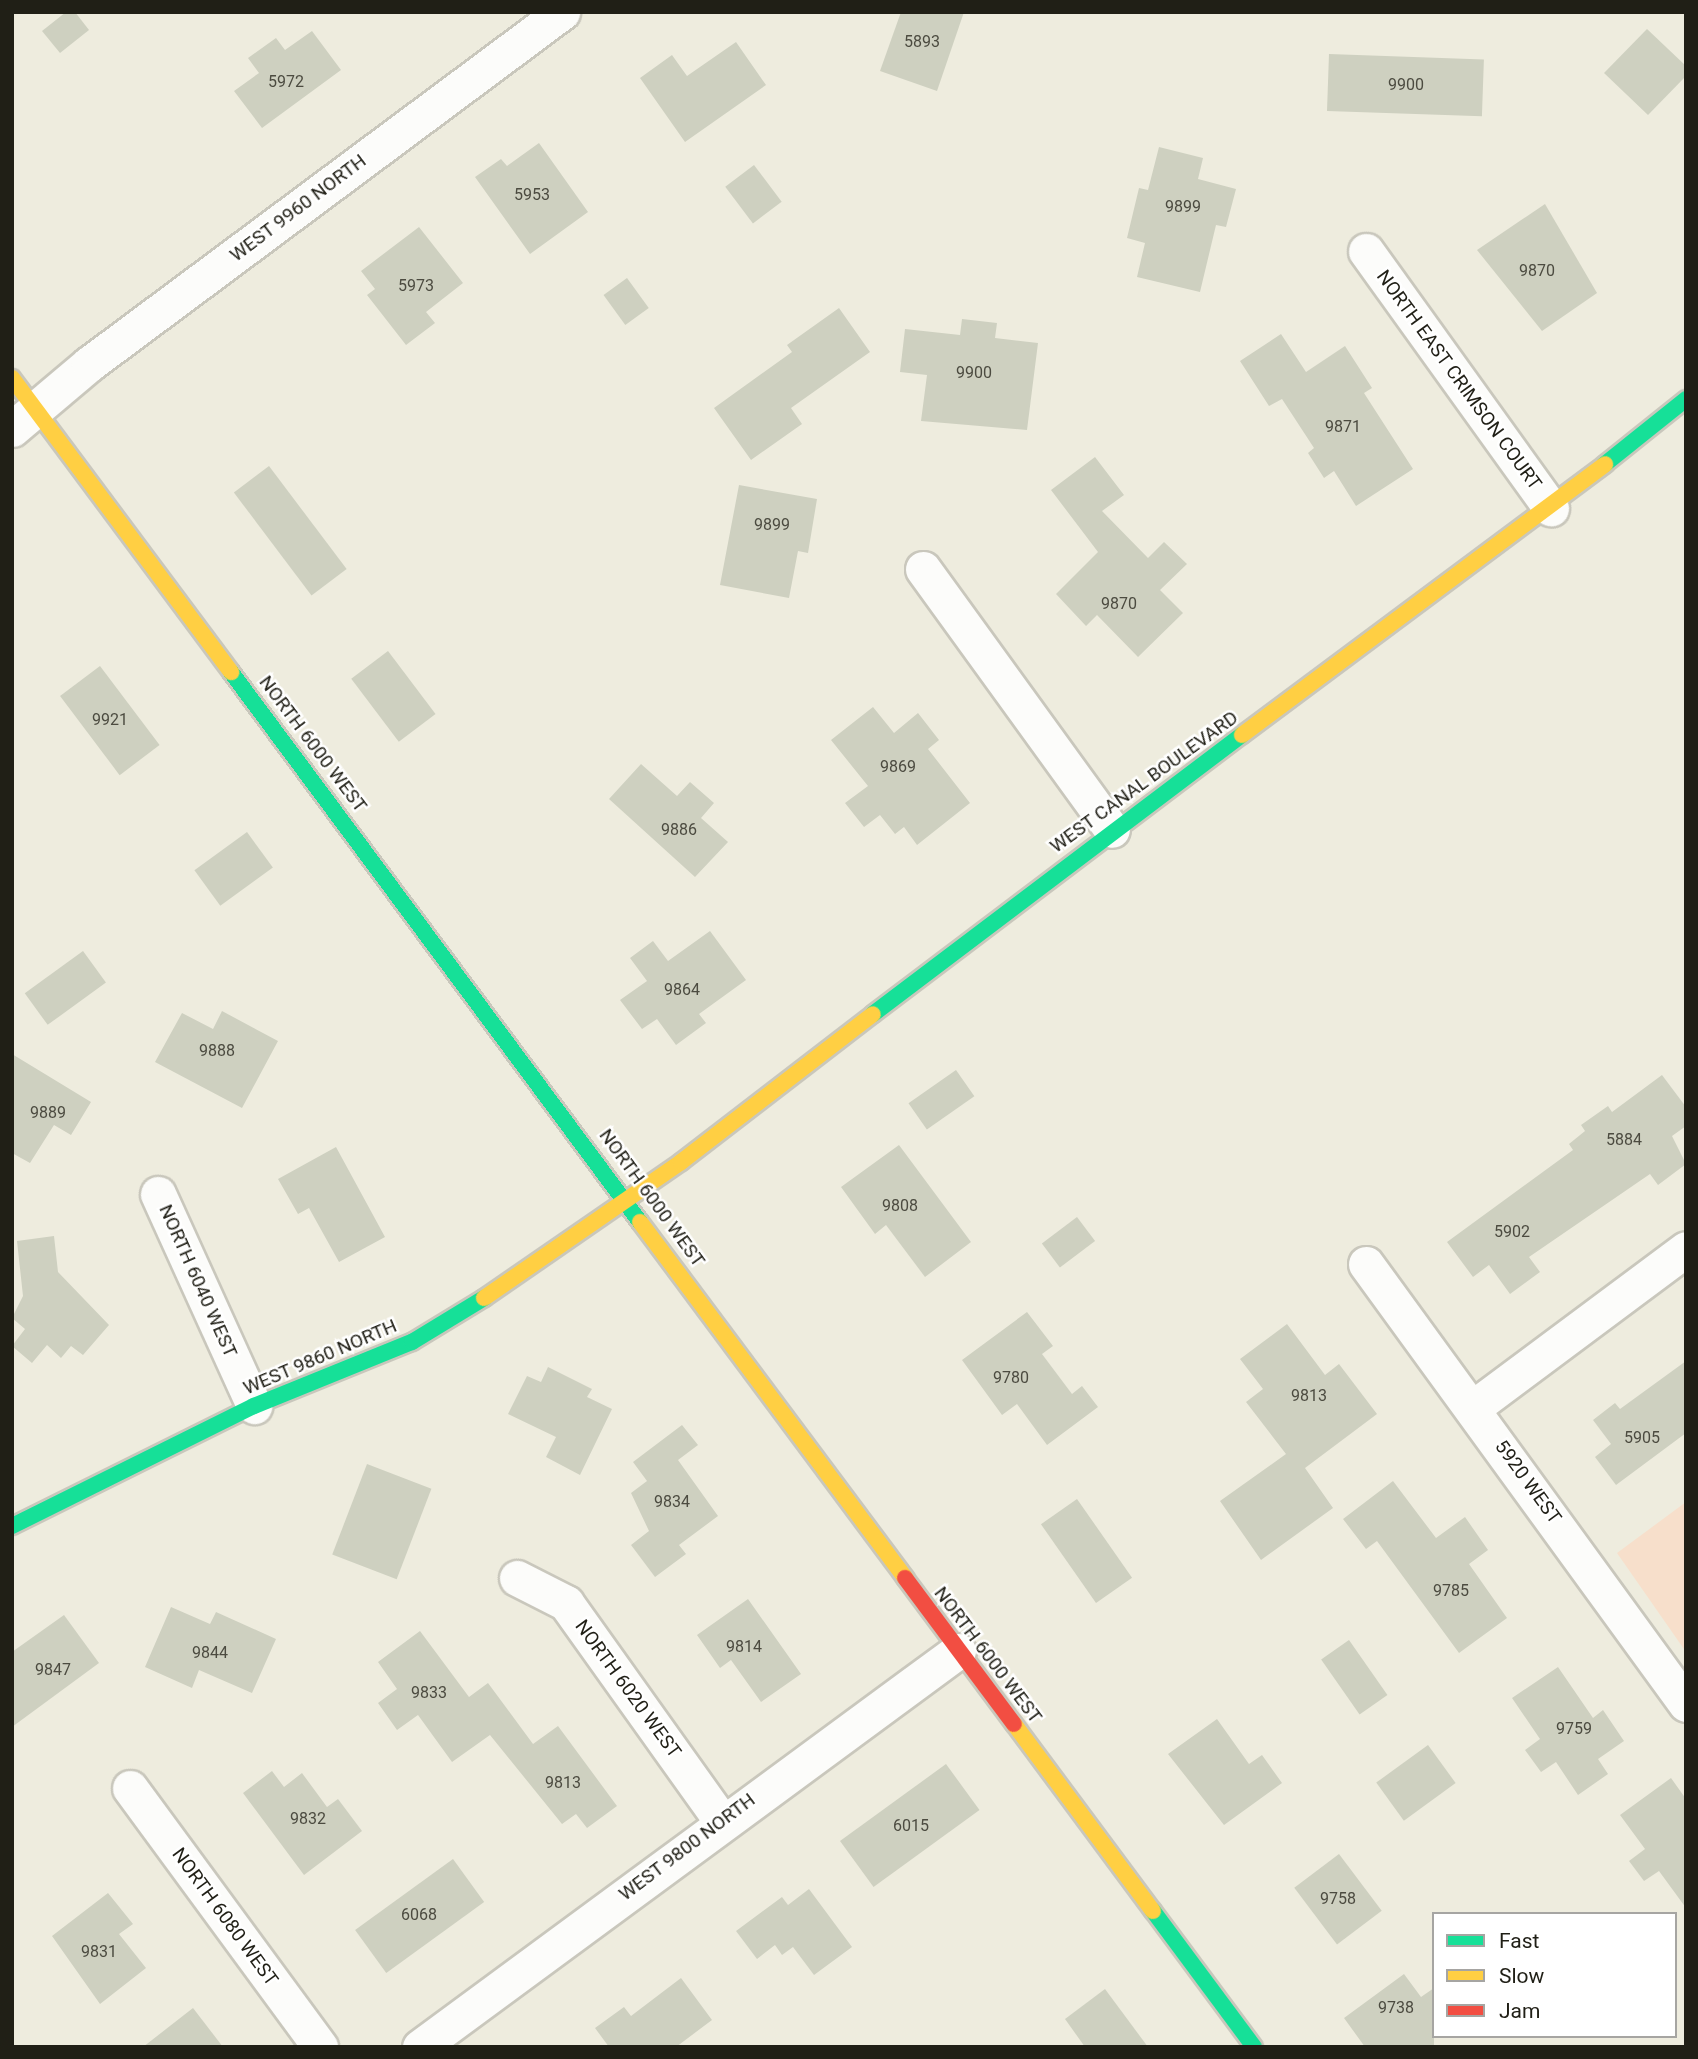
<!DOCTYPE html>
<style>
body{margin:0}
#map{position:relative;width:1698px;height:2059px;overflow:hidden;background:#eeecde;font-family:Roboto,sans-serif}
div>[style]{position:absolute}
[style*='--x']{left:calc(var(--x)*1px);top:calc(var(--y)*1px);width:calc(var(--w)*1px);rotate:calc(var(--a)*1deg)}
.green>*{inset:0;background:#f7dfcb}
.building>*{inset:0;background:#ced0c0;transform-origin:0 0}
.roads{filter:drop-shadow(2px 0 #c9c7bc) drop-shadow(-2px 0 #c9c7bc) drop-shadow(0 2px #c9c7bc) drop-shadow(0 -2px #c9c7bc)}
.street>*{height:35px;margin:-17.5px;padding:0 17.5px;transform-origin:17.5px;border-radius:17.5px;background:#fcfcfa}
.fast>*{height:16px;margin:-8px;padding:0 8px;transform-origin:8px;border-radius:8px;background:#16e098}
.slow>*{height:16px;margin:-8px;padding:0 8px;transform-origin:8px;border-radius:8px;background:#ffcf43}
.jam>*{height:16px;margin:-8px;padding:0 8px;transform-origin:8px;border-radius:8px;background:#f24e42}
span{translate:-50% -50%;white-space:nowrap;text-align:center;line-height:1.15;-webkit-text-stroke:5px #fff;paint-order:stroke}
.number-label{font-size:16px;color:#4c4b40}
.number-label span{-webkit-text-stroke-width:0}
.street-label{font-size:19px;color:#201f16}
.frame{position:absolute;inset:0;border:14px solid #201f16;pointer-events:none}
.legend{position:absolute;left:1432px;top:1912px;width:245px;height:126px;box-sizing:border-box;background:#fff;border:2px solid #a6a5a2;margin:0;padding:9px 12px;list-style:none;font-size:21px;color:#201f16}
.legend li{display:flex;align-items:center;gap:14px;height:35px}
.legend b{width:35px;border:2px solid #a6a5a2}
</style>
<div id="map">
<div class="green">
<div style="clip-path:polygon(1686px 1502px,1686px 1652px,1617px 1553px)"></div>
</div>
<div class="building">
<div style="clip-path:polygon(66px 12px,75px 12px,89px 30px,60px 53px,42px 31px)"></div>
<div style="clip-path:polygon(901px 12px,964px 12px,937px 91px,880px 71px)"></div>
<div style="clip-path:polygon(1647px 29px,1686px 66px,1686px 76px,1648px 115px,1604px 73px)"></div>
<div style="clip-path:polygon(312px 31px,341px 70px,262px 128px,234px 91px,259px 73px,248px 58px,276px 38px,285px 50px)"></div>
<div style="clip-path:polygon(736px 42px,766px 85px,685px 142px,640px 78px,672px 55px,687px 76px)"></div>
<div style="left:1329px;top:54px;width:155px;height:57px;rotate:2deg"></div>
<div style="clip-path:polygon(539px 143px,588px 212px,530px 254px,475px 177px,501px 159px,507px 166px)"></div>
<div style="clip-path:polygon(1159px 147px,1203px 158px,1198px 179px,1236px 189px,1226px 227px,1216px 225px,1200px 292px,1137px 277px,1145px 243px,1127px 238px,1139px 188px,1148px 190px)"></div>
<div style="left:754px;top:165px;width:46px;height:36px;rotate:53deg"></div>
<div style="clip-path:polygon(1545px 204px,1597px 293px,1542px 331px,1477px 250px)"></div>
<div style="clip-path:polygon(419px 227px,463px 283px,426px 312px,435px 323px,406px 345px,367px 295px,375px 289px,361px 271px)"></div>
<div style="left:627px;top:278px;width:37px;height:29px;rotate:54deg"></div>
<div style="clip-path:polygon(839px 308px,870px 352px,791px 408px,802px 424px,751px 460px,714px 408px,792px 352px,787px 345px)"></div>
<div style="clip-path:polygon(962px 319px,997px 323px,995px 338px,1038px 343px,1027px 430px,921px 421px,927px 375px,900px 372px,905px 329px,960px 335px)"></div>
<div style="clip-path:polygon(1281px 334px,1306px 372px,1345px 346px,1372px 388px,1364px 393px,1413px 469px,1356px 506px,1334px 471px,1324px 478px,1308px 453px,1314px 448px,1282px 399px,1269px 406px,1240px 361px)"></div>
<div style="clip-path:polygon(1095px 457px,1124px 495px,1102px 511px,1148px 558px,1164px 542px,1187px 564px,1160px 590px,1183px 613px,1138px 657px,1097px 615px,1086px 626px,1056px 594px,1098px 552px,1051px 490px)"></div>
<div style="left:269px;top:466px;width:129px;height:44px;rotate:53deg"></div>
<div style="clip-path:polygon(739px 485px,817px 499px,808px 553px,798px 551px,789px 598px,720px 585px)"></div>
<div style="left:388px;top:651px;width:79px;height:46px;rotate:53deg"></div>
<div style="left:100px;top:666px;width:99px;height:50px;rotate:53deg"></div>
<div style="clip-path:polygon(873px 707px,894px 733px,918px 713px,939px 740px,928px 749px,970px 803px,917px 845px,904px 827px,895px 834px,880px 815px,864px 827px,845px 803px,868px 786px,831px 740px)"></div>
<div style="clip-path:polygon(641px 764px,677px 796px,690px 782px,714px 803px,701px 818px,728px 842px,695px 877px,609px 799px)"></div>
<div style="left:247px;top:832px;width:44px;height:65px;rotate:54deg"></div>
<div style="clip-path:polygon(710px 931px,746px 980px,699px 1014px,706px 1023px,676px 1045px,657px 1019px,642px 1029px,620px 1000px,647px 981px,630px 958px,653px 941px,668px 961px)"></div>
<div style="left:83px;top:951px;width:39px;height:72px;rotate:54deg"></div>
<div style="clip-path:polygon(222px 1011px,278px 1041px,242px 1108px,155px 1062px,182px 1013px,213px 1029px)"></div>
<div style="clip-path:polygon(12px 1054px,91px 1102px,71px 1135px,54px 1125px,30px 1163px,12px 1153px)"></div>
<div style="left:956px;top:1070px;width:32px;height:58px;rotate:55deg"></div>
<div style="clip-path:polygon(1662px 1075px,1686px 1107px,1686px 1126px,1672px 1136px,1686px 1164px,1658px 1185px,1650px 1174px,1529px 1257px,1540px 1272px,1510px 1294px,1489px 1265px,1473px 1277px,1447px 1242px,1573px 1150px,1569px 1144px,1585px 1131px,1581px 1125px,1608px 1106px,1612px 1112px)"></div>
<div style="clip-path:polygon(899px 1145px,971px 1242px,925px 1277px,886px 1225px,875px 1234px,841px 1187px)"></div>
<div style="clip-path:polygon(336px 1147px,385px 1237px,339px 1262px,309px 1208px,298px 1214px,278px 1179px)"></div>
<div style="left:1077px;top:1217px;width:30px;height:44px;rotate:53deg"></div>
<div style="clip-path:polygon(54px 1236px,58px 1272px,109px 1325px,83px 1355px,71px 1346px,61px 1358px,47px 1345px,32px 1363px,12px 1346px,25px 1329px,12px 1318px,23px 1296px,17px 1241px)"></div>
<div style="clip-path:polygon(1027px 1312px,1053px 1346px,1042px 1354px,1072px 1394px,1082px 1386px,1098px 1407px,1047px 1445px,1017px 1404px,1002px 1415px,962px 1360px)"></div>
<div style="clip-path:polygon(1287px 1324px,1325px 1375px,1339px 1364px,1377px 1414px,1305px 1468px,1333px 1508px,1261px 1560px,1220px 1501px,1286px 1454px,1246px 1402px,1263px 1389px,1240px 1359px)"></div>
<div style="clip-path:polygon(1686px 1361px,1686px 1433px,1616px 1485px,1595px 1457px,1611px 1444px,1593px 1420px,1615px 1403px,1620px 1409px)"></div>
<div style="clip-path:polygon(548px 1367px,592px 1389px,587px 1397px,612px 1409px,580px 1475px,546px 1457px,556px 1437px,508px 1414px,527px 1376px,541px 1382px)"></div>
<div style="clip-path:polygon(682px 1425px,698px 1445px,678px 1460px,718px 1516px,679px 1545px,686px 1554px,655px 1577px,631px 1545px,649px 1531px,631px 1493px,647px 1481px,633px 1462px)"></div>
<div style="left:367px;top:1464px;width:69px;height:97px;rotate:21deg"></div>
<div style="clip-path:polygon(1393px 1481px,1436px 1538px,1465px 1517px,1488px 1550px,1469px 1564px,1507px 1618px,1459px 1653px,1377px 1541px,1366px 1549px,1343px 1519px)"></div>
<div style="left:1077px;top:1499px;width:96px;height:44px;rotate:55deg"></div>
<div style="clip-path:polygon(748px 1599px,801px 1674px,761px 1702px,731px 1660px,720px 1668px,697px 1635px)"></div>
<div style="clip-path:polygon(171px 1607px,210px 1624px,216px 1612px,276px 1639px,252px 1693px,199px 1670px,192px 1688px,145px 1667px)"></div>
<div style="clip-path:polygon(64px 1615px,99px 1663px,12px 1727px,12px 1652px)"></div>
<div style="clip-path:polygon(420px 1631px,469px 1697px,488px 1683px,533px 1744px,558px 1726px,617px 1806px,587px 1828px,576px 1814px,562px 1824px,490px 1735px,452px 1762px,418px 1715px,397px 1730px,378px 1703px,397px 1689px,378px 1662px)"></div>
<div style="left:1349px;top:1640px;width:67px;height:34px;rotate:55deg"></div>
<div style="clip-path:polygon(1558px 1667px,1593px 1718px,1603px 1710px,1624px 1741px,1598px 1759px,1608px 1774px,1578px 1795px,1556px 1762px,1541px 1772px,1525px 1750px,1540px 1739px,1512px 1698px)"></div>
<div style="clip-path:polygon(1217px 1719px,1249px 1764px,1262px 1755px,1282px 1783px,1224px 1825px,1168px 1754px)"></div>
<div style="left:1428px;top:1745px;width:47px;height:64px;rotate:54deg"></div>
<div style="left:946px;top:1764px;width:57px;height:131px;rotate:54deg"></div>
<div style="clip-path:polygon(272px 1771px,284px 1787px,302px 1773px,327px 1807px,338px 1799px,362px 1831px,304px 1875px,243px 1793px)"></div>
<div style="clip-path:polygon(1671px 1778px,1686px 1799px,1686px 1908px,1659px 1871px,1644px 1881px,1629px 1861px,1645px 1849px,1620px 1815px)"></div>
<div style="left:1339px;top:1854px;width:71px;height:56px;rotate:53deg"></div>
<div style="left:453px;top:1859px;width:53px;height:121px;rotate:54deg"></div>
<div style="clip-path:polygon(809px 1889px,852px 1947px,814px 1975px,793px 1947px,782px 1955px,775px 1945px,757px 1959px,736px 1931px,782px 1897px,788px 1905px)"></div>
<div style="clip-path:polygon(108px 1893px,133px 1924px,119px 1934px,146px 1968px,100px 2004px,52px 1936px)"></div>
<div style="clip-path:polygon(1404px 1974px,1421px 1997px,1434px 1988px,1434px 2047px,1365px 2047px,1344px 2018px)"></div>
<div style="clip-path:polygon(681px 1978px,712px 2020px,676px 2047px,609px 2047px,595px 2028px,624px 2007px,631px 2016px)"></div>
<div style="clip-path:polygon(1105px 1989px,1148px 2047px,1085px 2047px,1065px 2019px)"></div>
<div style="clip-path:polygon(193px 2008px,223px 2047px,143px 2047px)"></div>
</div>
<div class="roads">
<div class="street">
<div style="--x:1366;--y:251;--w:317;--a:54.3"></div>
<div style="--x:12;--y:429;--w:101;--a:-40.2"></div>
<div style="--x:89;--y:364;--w:590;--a:-36.66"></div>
<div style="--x:923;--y:569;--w:322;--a:54.1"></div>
<div style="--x:158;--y:1194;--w:233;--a:65.6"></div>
<div style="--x:1366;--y:1264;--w:544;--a:53.97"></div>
<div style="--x:1474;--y:1407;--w:264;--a:-36.7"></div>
<div style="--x:517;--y:1578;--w:55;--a:27"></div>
<div style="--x:566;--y:1603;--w:267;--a:54.5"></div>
<div style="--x:130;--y:1788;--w:321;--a:53.7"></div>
<div style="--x:420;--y:2047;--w:668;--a:-36.36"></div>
</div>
<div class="fast">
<div style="--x:1605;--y:464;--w:104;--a:-38.7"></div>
<div style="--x:231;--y:672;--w:685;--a:53.36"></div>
<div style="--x:873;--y:1014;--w:463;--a:-37.1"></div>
<div style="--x:12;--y:1526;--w:270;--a:-26.4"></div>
<div style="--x:254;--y:1406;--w:170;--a:-22.1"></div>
<div style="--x:412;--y:1342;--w:84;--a:-31.4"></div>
<div style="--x:1153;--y:1911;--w:169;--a:53.4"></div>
</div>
<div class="slow">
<div style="--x:12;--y:378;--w:367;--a:53.3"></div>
<div style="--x:1242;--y:735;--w:453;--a:-36.7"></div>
<div style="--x:640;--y:1222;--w:444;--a:53.3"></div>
<div style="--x:484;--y:1298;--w:239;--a:-34.6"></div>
<div style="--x:681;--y:1162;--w:242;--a:-37.6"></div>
<div style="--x:1014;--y:1724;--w:233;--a:53.4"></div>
</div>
<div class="jam">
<div style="--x:905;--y:1578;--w:182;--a:53.3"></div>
</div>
</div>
<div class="number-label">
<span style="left:922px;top:42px">5893</span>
<span style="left:286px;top:82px">5972</span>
<span style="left:1406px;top:85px">9900</span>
<span style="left:532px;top:195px">5953</span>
<span style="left:1183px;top:207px">9899</span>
<span style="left:1537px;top:271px">9870</span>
<span style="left:416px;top:286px">5973</span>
<span style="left:974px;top:373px">9900</span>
<span style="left:1343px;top:427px">9871</span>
<span style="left:772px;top:525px">9899</span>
<span style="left:1119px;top:604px">9870</span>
<span style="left:110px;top:720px">9921</span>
<span style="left:898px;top:767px">9869</span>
<span style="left:679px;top:830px">9886</span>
<span style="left:682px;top:990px">9864</span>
<span style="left:217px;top:1051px">9888</span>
<span style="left:48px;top:1113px">9889</span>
<span style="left:1624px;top:1140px">5884</span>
<span style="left:900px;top:1206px">9808</span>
<span style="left:1512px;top:1232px">5902</span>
<span style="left:1011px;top:1378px">9780</span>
<span style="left:1309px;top:1396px">9813</span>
<span style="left:1642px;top:1438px">5905</span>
<span style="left:672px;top:1502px">9834</span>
<span style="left:1451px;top:1591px">9785</span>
<span style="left:744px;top:1647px">9814</span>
<span style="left:210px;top:1653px">9844</span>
<span style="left:53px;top:1670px">9847</span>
<span style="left:429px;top:1693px">9833</span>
<span style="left:1574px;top:1729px">9759</span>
<span style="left:563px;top:1783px">9813</span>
<span style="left:308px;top:1819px">9832</span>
<span style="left:911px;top:1826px">6015</span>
<span style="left:1338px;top:1899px">9758</span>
<span style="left:419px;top:1915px">6068</span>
<span style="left:99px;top:1952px">9831</span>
<span style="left:1396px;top:2008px">9738</span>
</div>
<div class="street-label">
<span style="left:298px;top:208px;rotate:-37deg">WEST 9960 NORTH</span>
<span style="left:1459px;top:380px;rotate:54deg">NORTH EAST CRIMSON COURT</span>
<span style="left:313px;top:744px;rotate:53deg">NORTH 6000 WEST</span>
<span style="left:1144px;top:782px;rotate:-36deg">WEST CANAL BOULEVARD</span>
<span style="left:652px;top:1198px;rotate:54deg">NORTH 6000 WEST</span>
<span style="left:198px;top:1281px;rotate:66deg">NORTH 6040 WEST</span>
<span style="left:320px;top:1357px;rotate:-23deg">WEST 9860 NORTH</span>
<span style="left:1528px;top:1482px;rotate:54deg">5920 WEST</span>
<span style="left:988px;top:1655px;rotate:53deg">NORTH 6000 WEST</span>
<span style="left:628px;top:1689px;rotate:54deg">NORTH 6020 WEST</span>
<span style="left:687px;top:1847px;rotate:-37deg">WEST 9800 NORTH</span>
<span style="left:225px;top:1917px;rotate:54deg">NORTH 6080 WEST</span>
</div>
<div class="frame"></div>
<ul class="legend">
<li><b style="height:9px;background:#16e098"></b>Fast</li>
<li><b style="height:9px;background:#ffcf43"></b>Slow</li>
<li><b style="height:9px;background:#f24e42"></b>Jam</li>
</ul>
</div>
